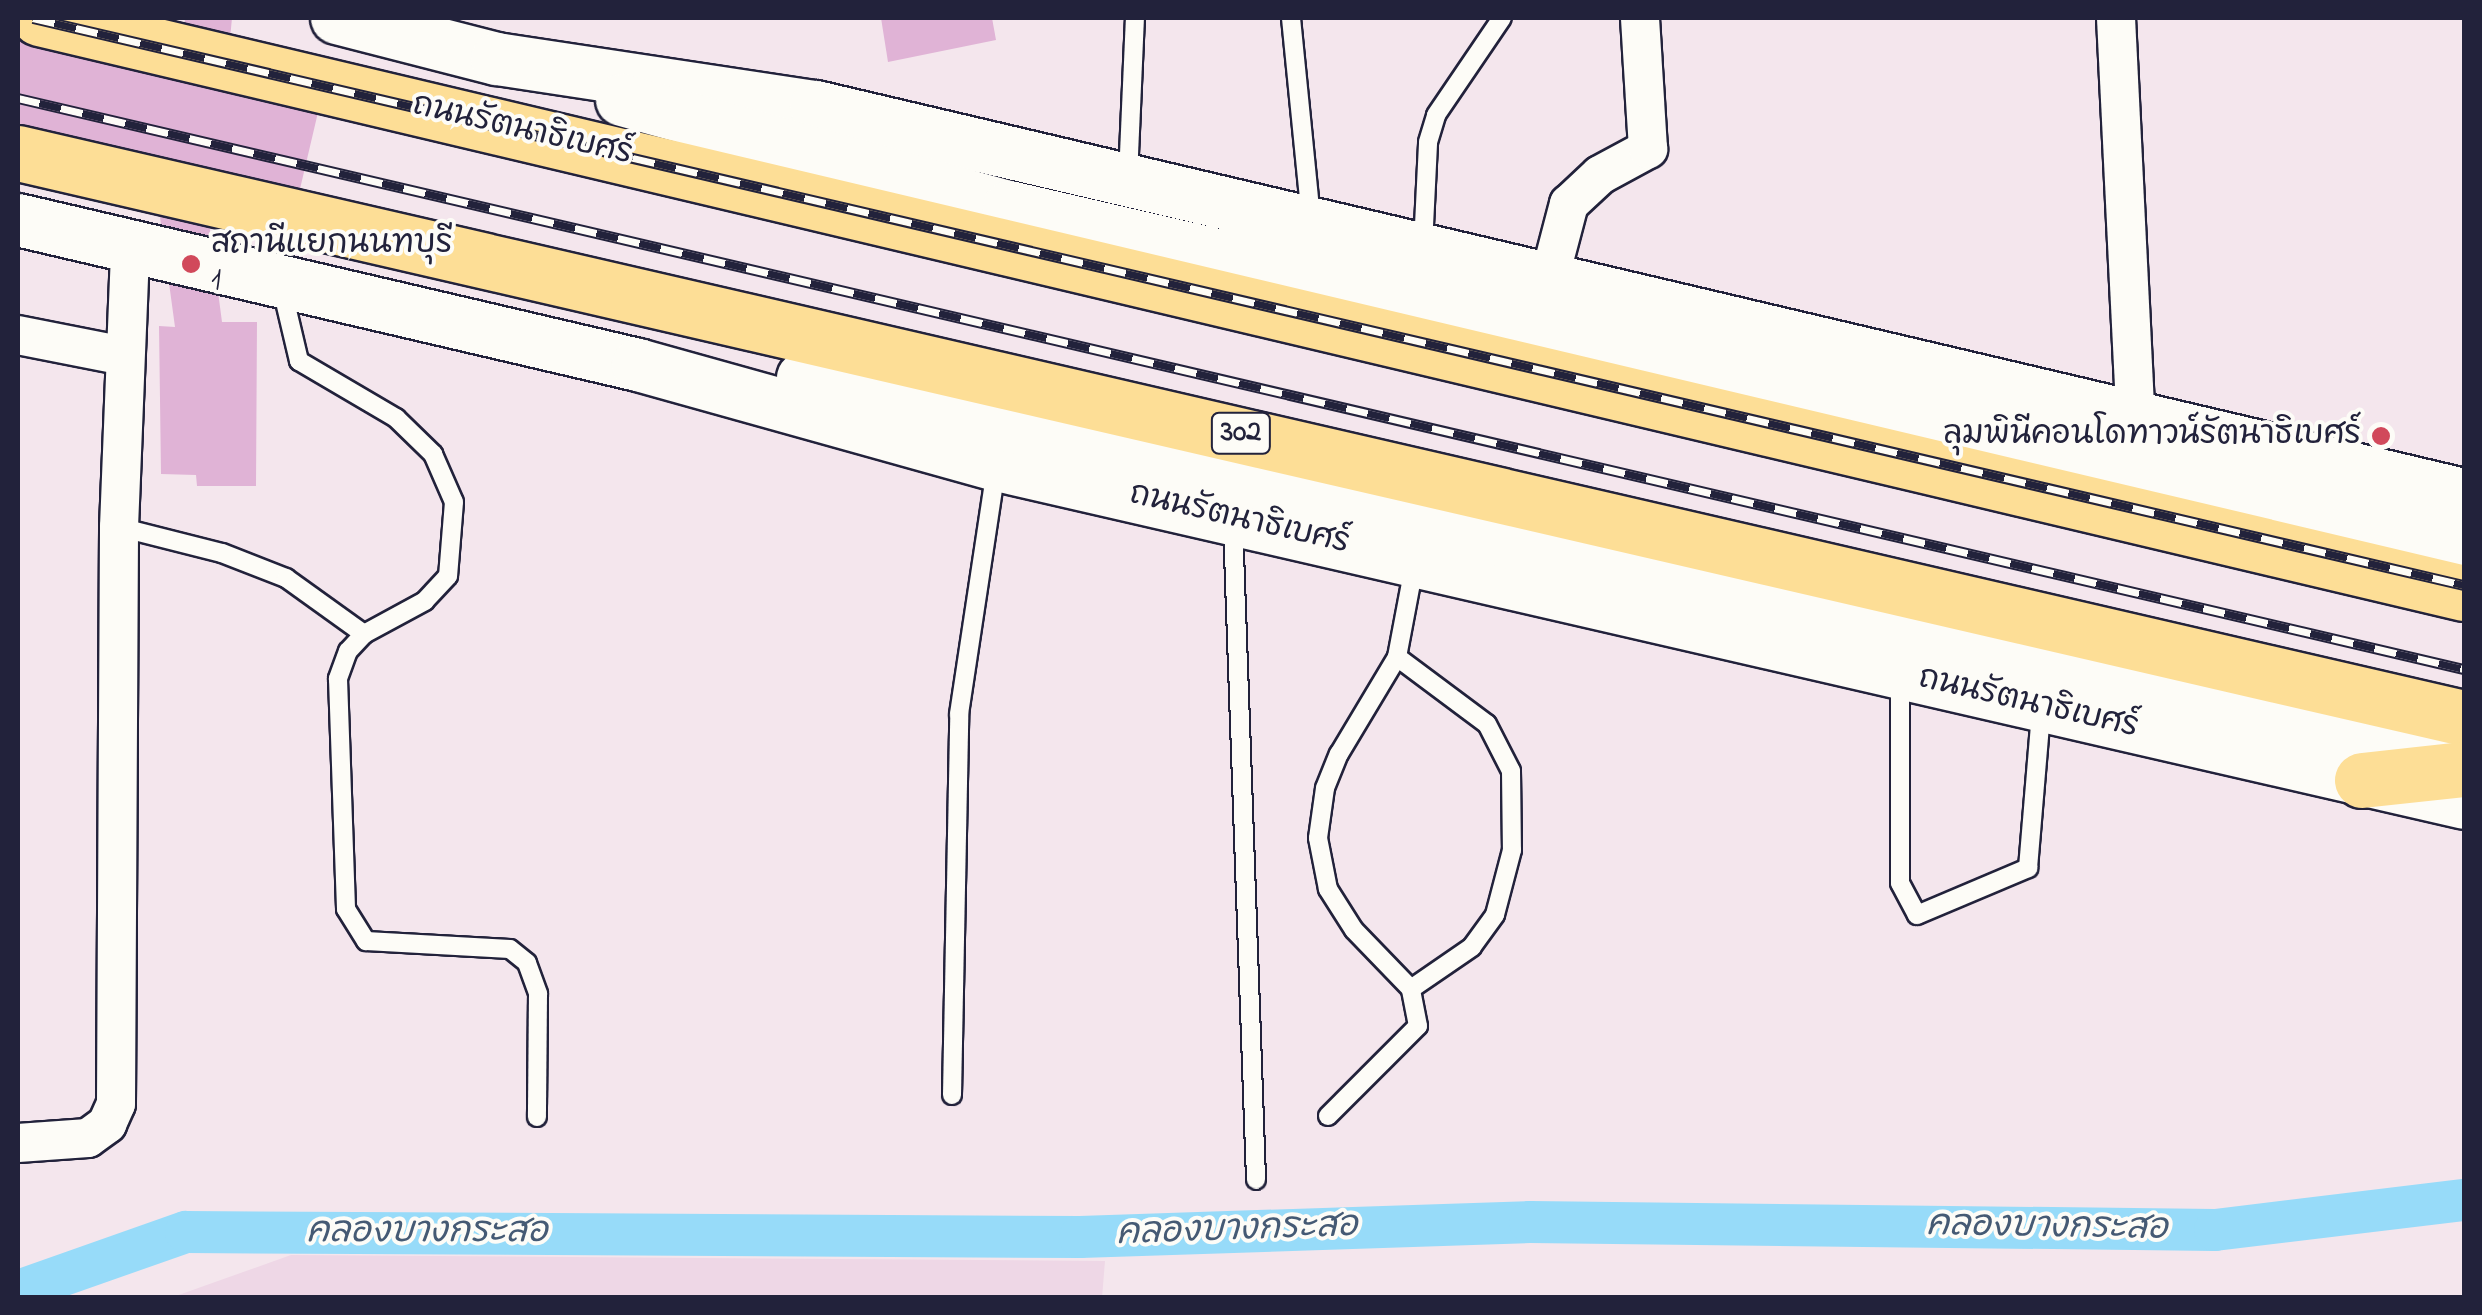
<!DOCTYPE html>
<meta charset="utf-8">
<style>
body{margin:0}
#map{position:relative;width:2482px;height:1315px;overflow:hidden;background:#f4e6ed;font-family:"Indie Flower","Playpen Sans Thai",sans-serif}
div>[style]{position:absolute}
[style*='--x']{left:calc(var(--x)*1px);top:calc(var(--y)*1px);width:calc(var(--w)*1px);rotate:calc(var(--a)*1deg)}
.built>*{inset:0;background:#eed7e6}
.canal>*{height:42px;margin:-21px;padding:0 21px;transform-origin:21px;border-radius:21px;background:#97dbf9}
.building>*{inset:0;background:#e0b3d6}
.roads{filter:drop-shadow(2px 0 #22223b) drop-shadow(-2px 0 #22223b) drop-shadow(0 2px #22223b) drop-shadow(0 -2px #22223b)}
.lane>*{height:18px;margin:-9px;padding:0 9px;transform-origin:9px;border-radius:9px;background:#fdfcf7}
.street>*{height:38px;margin:-19px;padding:0 19px;transform-origin:19px;border-radius:19px;background:#fdfcf7}
.secondary>*{height:52px;margin:-26px;padding:0 26px;transform-origin:26px;border-radius:26px;background:#fdfcf7}
.primary>*{height:55px;margin:-27.5px;padding:0 27.5px;transform-origin:27.5px;border-radius:27.5px;background:#fdde96}
.rail>*{height:11px;margin-top:-5.5px;transform-origin:0;background:repeating-linear-gradient(90deg,#fdfcf7 0 22px,#22223b 0 44px);box-sizing:border-box;border-block:2px solid #22223b}
.dots>*{width:28px;height:28px;translate:-50% -50%;box-sizing:border-box;border:5px solid #fdfcf7;border-radius:50%}
span{translate:-50% -50%;white-space:nowrap;text-align:center;line-height:1.15;-webkit-text-stroke:8px #fdfcf7;paint-order:stroke}
.shield-label span{padding:2px 8px;background:#fdfcf7;border:2px solid;border-radius:8px;-webkit-text-stroke-width:0}
.shield-label{font-size:30px;color:#22223b;font-weight:700}
.street-label{font-size:32px;color:#22223b}
.poi-label{font-size:32px;color:#22223b}
.left{translate:0 -50%;text-align:left}
.right{translate:-100% -50%;text-align:right}
.water-label{font-size:35px;color:#455a74;font-style:italic}
.frame{position:absolute;inset:0;border:20px solid #22223b;pointer-events:none}
</style>
<div id="map">
<div class="built">
<div style="clip-path:polygon(291px 1255px,1105px 1261px,1102px 1298px,173px 1297px)"></div>
</div>
<div class="canal">
<div style="--x:18;--y:1291;--w:178;--a:-19.4"></div>
<div style="--x:186;--y:1232;--w:894;--a:0.32"></div>
<div style="--x:1080;--y:1237;--w:450;--a:-1.9"></div>
<div style="--x:1530;--y:1222;--w:685;--a:0.67"></div>
<div style="--x:2215;--y:1230;--w:251;--a:-6.9"></div>
</div>
<div class="building">
<div style="clip-path:polygon(185px 18px,232px 18px,227px 70px,323px 91px,296px 206px,204px 185px,222px 322px,257px 322px,256px 486px,197px 486px,196px 475px,161px 474px,159px 326px,175px 327px,154px 173px,18px 141px,18px 21px,181px 58px)"></div>
<div style="clip-path:polygon(881px 18px,992px 18px,996px 40px,888px 62px)"></div>
</div>
<div class="roads">
<div class="lane">
<div style="--x:1291;--y:18;--w:202;--a:84.3"></div>
<div style="--x:1128;--y:177;--w:159;--a:-87.5"></div>
<div style="--x:1423;--y:246;--w:104;--a:-87.2"></div>
<div style="--x:1428;--y:142;--w:28;--a:-73"></div>
<div style="--x:1436;--y:115;--w:117;--a:-55.8"></div>
<div style="--x:282;--y:289;--w:74;--a:76.7"></div>
<div style="--x:299;--y:361;--w:113;--a:30.4"></div>
<div style="--x:396;--y:418;--w:52;--a:44.2"></div>
<div style="--x:433;--y:454;--w:52;--a:66.4"></div>
<div style="--x:454;--y:502;--w:74;--a:94.6"></div>
<div style="--x:448;--y:576;--w:34;--a:133"></div>
<div style="--x:425;--y:601;--w:69;--a:151.6"></div>
<div style="--x:364;--y:634;--w:23;--a:133"></div>
<div style="--x:348;--y:651;--w:30;--a:110"></div>
<div style="--x:338;--y:679;--w:230;--a:88"></div>
<div style="--x:346;--y:909;--w:38;--a:58"></div>
<div style="--x:366;--y:941;--w:144;--a:3.2"></div>
<div style="--x:510;--y:949;--w:22;--a:39"></div>
<div style="--x:527;--y:963;--w:33;--a:70"></div>
<div style="--x:538;--y:994;--w:123;--a:90.5"></div>
<div style="--x:1233;--y:524;--w:656;--a:87.99"></div>
<div style="--x:119;--y:527;--w:106;--a:14.2"></div>
<div style="--x:222;--y:553;--w:69;--a:21.3"></div>
<div style="--x:286;--y:578;--w:96;--a:35.7"></div>
<div style="--x:1397;--y:657;--w:112;--a:36.7"></div>
<div style="--x:1487;--y:724;--w:53;--a:62.9"></div>
<div style="--x:1511;--y:771;--w:79;--a:89.3"></div>
<div style="--x:1512;--y:850;--w:67;--a:104.7"></div>
<div style="--x:1495;--y:915;--w:39;--a:126"></div>
<div style="--x:1472;--y:947;--w:74;--a:145.5"></div>
<div style="--x:1900;--y:677;--w:206;--a:90"></div>
<div style="--x:1900;--y:883;--w:36;--a:62"></div>
<div style="--x:1917;--y:915;--w:121;--a:-22.9"></div>
<div style="--x:2028;--y:868;--w:157;--a:-85.2"></div>
<div style="--x:952;--y:1095;--w:381;--a:-88.9"></div>
<div style="--x:959;--y:714;--w:247;--a:-81.4"></div>
<div style="--x:1328;--y:1116;--w:127;--a:-45"></div>
<div style="--x:1418;--y:1026;--w:38;--a:-101"></div>
<div style="--x:1411;--y:989;--w:82;--a:-134"></div>
<div style="--x:1354;--y:930;--w:49;--a:-122.4"></div>
<div style="--x:1328;--y:889;--w:52;--a:-101.1"></div>
<div style="--x:1318;--y:838;--w:50;--a:-82"></div>
<div style="--x:1325;--y:788;--w:37;--a:-68"></div>
<div style="--x:1339;--y:754;--w:113;--a:-59.1"></div>
<div style="--x:1397;--y:657;--w:92;--a:-79.3"></div>
</div>
<div class="street">
<div style="--x:2116;--y:18;--w:402;--a:87.2"></div>
<div style="--x:1549;--y:280;--w:79;--a:-75.3"></div>
<div style="--x:1569;--y:204;--w:42;--a:-43.1"></div>
<div style="--x:1600;--y:175;--w:55;--a:-28.4"></div>
<div style="--x:1648;--y:149;--w:131;--a:-93.5"></div>
<div style="--x:18;--y:335;--w:108;--a:11.2"></div>
<div style="--x:18;--y:1143;--w:70;--a:-4.1"></div>
<div style="--x:88;--y:1138;--w:24;--a:-36"></div>
<div style="--x:107;--y:1124;--w:22;--a:-66"></div>
<div style="--x:116;--y:1104;--w:577;--a:-89.7"></div>
<div style="--x:119;--y:527;--w:278;--a:-87.7"></div>
</div>
<div class="secondary">
<div style="--x:337;--y:18;--w:165;--a:14.4"></div>
<div style="--x:497;--y:59;--w:323;--a:8.6"></div>
<div style="--x:816;--y:107;--w:1693;--a:13.25"></div>
<div style="--x:622;--y:100;--w:402;--a:15.5"></div>
<div style="--x:1009;--y:207;--w:1493;--a:12.97"></div>
<div style="--x:18;--y:220;--w:637;--a:13.16"></div>
<div style="--x:638;--y:365;--w:373;--a:15.6"></div>
<div style="--x:997;--y:465;--w:1505;--a:12.97"></div>
<div style="--x:803;--y:378;--w:1666;--a:13.11"></div>
<div style="--x:2426;--y:756;--w:38;--a:3"></div>
</div>
<div class="primary">
<div style="--x:39;--y:18;--w:2492;--a:13.34"></div>
<div style="--x:18;--y:153;--w:2510;--a:13.01"></div>
<div style="--x:2362;--y:780;--w:103;--a:-6.2"></div>
</div>
</div>
<div class="rail">
<div style="--x:33;--y:18;--w:2496;--a:13.13"></div>
<div style="--x:18;--y:98;--w:2512;--a:13.14"></div>
</div>
<div class="dots">
<div style="left:191px;top:264px;background:#d1495b"></div>
<div style="left:2381px;top:436px;background:#d1495b"></div>
</div>
<div class="shield-label">
<span style="left:1241px;top:433px">302</span>
</div>
<div class="street-label">
<span style="left:522px;top:131px;rotate:13deg">ถนนรัตนาธิเบศร์</span>
<span style="left:1239px;top:520px;rotate:13deg">ถนนรัตนาธิเบศร์</span>
<span style="left:2028px;top:704px;rotate:13deg">ถนนรัตนาธิเบศร์</span>
</div>
<div class="poi-label">
<span class="left" style="left:211px;top:264px">สถานีแยกนนทบุรี<br>1</span>
<span class="right" style="left:2361px;top:436px">ลุมพินีคอนโดทาวน์รัตนาธิเบศร์</span>
</div>
<div class="water-label">
<span style="left:2047px;top:1228px;rotate:1deg">คลองบางกระสอ</span>
<span style="left:1237px;top:1231px;rotate:-2deg">คลองบางกระสอ</span>
<span style="left:427px;top:1233px">คลองบางกระสอ</span>
</div>
<div class="frame"></div>
</div>
